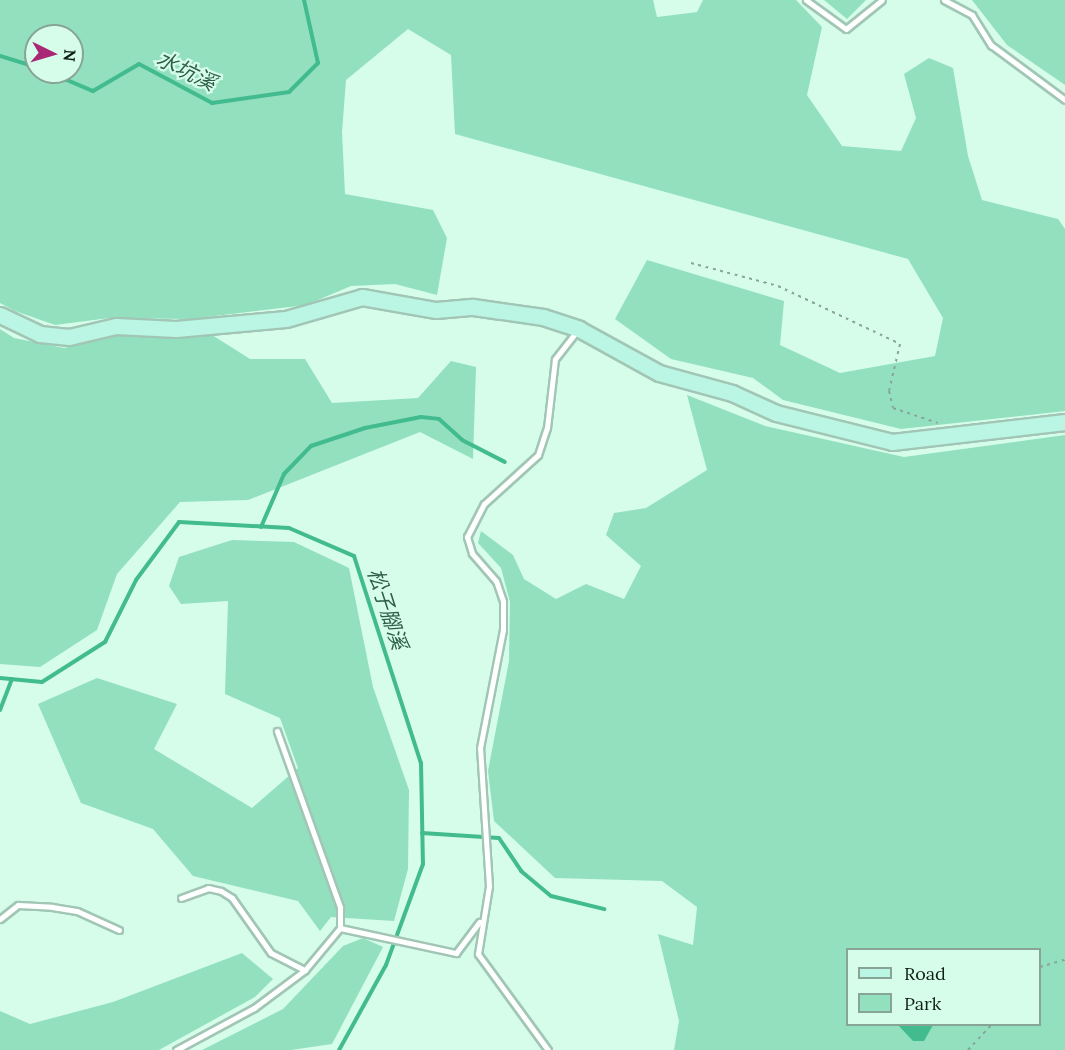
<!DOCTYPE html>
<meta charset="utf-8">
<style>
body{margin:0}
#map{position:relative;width:1065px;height:1050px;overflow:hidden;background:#d6fdea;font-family:Lora,"Noto Sans TC",serif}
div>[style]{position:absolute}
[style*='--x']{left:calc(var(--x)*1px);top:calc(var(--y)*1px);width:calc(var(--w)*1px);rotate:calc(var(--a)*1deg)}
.green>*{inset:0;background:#92e0be}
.water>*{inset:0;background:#42bb8f}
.stream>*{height:4px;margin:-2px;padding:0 2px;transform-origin:2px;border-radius:2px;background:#42bb8f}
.path>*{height:2px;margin-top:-1px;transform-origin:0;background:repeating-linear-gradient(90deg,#88a597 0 3px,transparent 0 7.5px)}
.roads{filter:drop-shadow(2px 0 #a1c6b5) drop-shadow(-2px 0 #a1c6b5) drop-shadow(0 2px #a1c6b5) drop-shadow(0 -2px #a1c6b5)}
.lane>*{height:5px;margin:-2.5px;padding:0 2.5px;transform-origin:2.5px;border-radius:2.5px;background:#fff}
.secondary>*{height:15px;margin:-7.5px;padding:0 7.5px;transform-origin:7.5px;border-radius:7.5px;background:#bbf5e4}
span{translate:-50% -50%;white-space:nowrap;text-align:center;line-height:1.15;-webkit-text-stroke:4.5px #d6fdea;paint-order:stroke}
.water-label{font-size:21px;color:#2e5e4a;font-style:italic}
.legend{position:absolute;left:846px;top:948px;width:195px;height:78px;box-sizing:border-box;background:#d6fdea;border:2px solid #87a496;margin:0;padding:8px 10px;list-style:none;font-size:18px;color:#101e18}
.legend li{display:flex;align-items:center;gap:12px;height:30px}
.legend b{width:30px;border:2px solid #87a496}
.north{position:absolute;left:24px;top:24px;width:60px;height:60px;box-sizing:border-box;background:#d6fdea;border:2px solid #87a496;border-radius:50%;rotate:95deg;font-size:16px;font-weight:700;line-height:24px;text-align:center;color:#101e18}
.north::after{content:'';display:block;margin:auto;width:21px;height:27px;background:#a92774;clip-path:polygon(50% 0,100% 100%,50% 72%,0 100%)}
</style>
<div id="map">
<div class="green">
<div style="clip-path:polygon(evenodd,0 0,653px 0,657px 17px,697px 12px,703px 0,796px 0,822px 27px,807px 95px,842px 146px,901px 151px,916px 118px,904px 74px,929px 58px,953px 68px,968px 156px,982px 200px,1058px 219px,1065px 229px,1065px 411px,901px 429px,783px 400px,753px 378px,671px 359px,615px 319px,647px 260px,784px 301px,780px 345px,840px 373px,935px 356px,943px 318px,908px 259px,455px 134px,451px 55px,408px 29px,346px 80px,342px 132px,345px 194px,433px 210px,447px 238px,437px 295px,395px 284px,351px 286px,306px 305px,190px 319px,109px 318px,55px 325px,15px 311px,0 303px,0 0,36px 36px,72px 36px,72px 72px,36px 72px,36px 36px)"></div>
<div style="clip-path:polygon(824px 0,866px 0,847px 19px)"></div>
<div style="clip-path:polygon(972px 0,1065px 0,1065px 85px,1007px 45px)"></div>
<div style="clip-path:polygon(0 329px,14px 338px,64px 348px,124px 333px,209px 333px,250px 359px,305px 359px,332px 403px,418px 398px,451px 361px,476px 367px,473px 459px,420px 432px,248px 500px,180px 502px,117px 574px,97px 630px,40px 667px,0 664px)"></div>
<div style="clip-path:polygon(evenodd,687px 395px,765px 426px,904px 457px,1065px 435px,1065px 1050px,674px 1050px,679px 1021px,658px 934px,693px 945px,697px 907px,662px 881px,555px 878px,494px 821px,488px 771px,509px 661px,510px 602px,501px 568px,478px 543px,481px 531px,513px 555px,524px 579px,556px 599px,586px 584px,624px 599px,641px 566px,606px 535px,614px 513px,646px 508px,707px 470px,687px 395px,848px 950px,1040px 950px,1040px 1024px,848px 1024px,848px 950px)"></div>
<div style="clip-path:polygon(232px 540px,294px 542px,349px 568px,373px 687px,409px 790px,408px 869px,394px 921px,331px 917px,320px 931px,298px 901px,193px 876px,153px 829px,81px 803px,38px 704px,97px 678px,177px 704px,154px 749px,252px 808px,298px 768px,280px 718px,225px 694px,228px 601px,181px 604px,169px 586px,179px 557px)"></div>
<div style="clip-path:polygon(363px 938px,383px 947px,332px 1044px,291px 1050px,202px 1050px,283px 1009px,343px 946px)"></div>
<div style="clip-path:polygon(242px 953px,273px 979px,255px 997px,159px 1050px,0 1050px,0 1011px,30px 1024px,113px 1002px)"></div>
</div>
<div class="water">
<div style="clip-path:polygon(898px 1025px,933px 1025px,924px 1041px,913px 1041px)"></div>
</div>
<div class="stream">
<div style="--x:0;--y:56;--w:38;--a:17"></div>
<div style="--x:48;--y:72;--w:49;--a:22.9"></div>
<div style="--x:93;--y:91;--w:53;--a:-30.4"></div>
<div style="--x:139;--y:64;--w:83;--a:28.1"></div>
<div style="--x:212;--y:103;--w:78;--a:-8.1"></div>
<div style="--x:289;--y:92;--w:41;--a:-45"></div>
<div style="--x:318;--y:63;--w:65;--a:-102.5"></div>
<div style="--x:261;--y:527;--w:58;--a:-66.5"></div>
<div style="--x:284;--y:474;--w:39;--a:-46"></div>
<div style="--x:311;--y:446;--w:57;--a:-18.4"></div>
<div style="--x:365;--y:428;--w:57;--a:-11.1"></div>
<div style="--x:421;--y:417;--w:18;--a:6"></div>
<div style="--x:439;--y:419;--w:31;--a:42"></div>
<div style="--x:462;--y:440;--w:48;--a:27.1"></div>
<div style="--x:0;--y:678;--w:42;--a:5.4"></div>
<div style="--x:42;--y:682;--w:75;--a:-32.4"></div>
<div style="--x:105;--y:642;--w:69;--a:-63.4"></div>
<div style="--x:136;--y:580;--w:72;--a:-53.4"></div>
<div style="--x:179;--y:522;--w:110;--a:3.1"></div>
<div style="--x:289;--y:528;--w:71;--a:23.3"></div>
<div style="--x:354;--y:556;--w:218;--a:72.1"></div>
<div style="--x:421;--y:763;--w:101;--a:88.9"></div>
<div style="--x:423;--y:864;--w:108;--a:110.1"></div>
<div style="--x:386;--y:965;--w:97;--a:118.9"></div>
<div style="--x:0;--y:710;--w:33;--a:-69"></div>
<div style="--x:422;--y:833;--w:77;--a:3.7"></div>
<div style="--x:499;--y:838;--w:40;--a:56"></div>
<div style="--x:521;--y:871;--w:39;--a:40"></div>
<div style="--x:551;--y:896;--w:55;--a:13.8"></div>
</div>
<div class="path">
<div style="--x:691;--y:263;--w:90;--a:14.8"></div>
<div style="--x:778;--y:286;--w:135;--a:25.4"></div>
<div style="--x:900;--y:344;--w:48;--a:103.2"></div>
<div style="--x:889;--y:391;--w:17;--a:77"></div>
<div style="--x:893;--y:408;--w:47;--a:18.4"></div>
<div style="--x:1040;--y:967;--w:26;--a:-16"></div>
<div style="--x:968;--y:1050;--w:35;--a:-47"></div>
</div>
<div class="roads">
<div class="lane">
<div style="--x:806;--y:0;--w:49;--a:35.9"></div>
<div style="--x:846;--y:29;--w:46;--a:-38.9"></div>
<div style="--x:944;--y:0;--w:32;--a:28"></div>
<div style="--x:972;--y:15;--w:36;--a:58"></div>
<div style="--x:991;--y:45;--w:92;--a:36.6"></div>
<div style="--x:181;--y:898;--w:29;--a:-20"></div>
<div style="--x:208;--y:888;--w:13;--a:13"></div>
<div style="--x:221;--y:891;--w:13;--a:32"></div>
<div style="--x:232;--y:898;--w:67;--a:54.7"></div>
<div style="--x:271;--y:953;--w:38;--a:27"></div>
<div style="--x:0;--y:919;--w:23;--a:-38"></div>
<div style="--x:18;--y:905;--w:34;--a:3"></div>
<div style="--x:52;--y:907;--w:25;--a:9"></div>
<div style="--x:77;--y:911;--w:46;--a:24.3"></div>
<div style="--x:340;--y:928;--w:119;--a:12.2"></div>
<div style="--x:456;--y:953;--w:39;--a:-53"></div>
<div style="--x:176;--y:1050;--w:89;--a:-28.3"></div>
<div style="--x:254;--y:1008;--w:64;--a:-36.7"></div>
<div style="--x:305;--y:970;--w:55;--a:-50.2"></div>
<div style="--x:340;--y:928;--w:21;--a:-90"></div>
<div style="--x:340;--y:907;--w:187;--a:-109.7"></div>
<div style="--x:548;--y:1050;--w:119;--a:-126.1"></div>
<div style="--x:478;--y:954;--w:69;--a:-80.8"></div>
<div style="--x:489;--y:886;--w:138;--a:-93.7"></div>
<div style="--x:480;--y:748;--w:120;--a:-79"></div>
<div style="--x:503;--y:630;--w:29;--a:-90"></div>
<div style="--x:503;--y:601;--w:21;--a:-109"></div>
<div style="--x:496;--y:581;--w:37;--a:-131"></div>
<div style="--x:472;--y:553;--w:17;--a:-107"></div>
<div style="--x:467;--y:537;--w:37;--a:-63"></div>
<div style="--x:484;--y:504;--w:73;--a:-42.2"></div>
<div style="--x:538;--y:455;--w:28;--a:-72"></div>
<div style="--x:547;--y:428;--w:69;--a:-83.4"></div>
<div style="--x:555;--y:359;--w:37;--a:-52"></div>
</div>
<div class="secondary">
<div style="--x:0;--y:315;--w:44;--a:25.4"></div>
<div style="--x:40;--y:334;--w:29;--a:6"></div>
<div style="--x:69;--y:337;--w:48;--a:-13.2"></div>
<div style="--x:116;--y:326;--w:60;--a:2.9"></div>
<div style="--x:176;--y:329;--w:110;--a:-5.2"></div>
<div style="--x:286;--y:319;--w:79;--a:-16.1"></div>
<div style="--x:362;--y:297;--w:75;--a:10"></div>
<div style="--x:436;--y:310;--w:37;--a:-5"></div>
<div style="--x:473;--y:307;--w:71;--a:8.1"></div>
<div style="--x:543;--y:317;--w:38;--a:18"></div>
<div style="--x:579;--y:329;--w:91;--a:28.8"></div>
<div style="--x:659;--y:373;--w:76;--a:15.3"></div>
<div style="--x:732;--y:393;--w:48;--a:24.4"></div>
<div style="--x:776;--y:413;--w:120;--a:14"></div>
<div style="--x:892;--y:442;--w:174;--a:-6.6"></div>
</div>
</div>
<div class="water-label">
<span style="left:186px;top:71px;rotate:26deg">水坑溪</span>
<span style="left:387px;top:609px;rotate:72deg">松子腳溪</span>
</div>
<ul class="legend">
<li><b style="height:8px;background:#bbf5e4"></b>Road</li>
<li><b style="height:16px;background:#92e0be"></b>Park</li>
</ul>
<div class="north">N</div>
</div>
